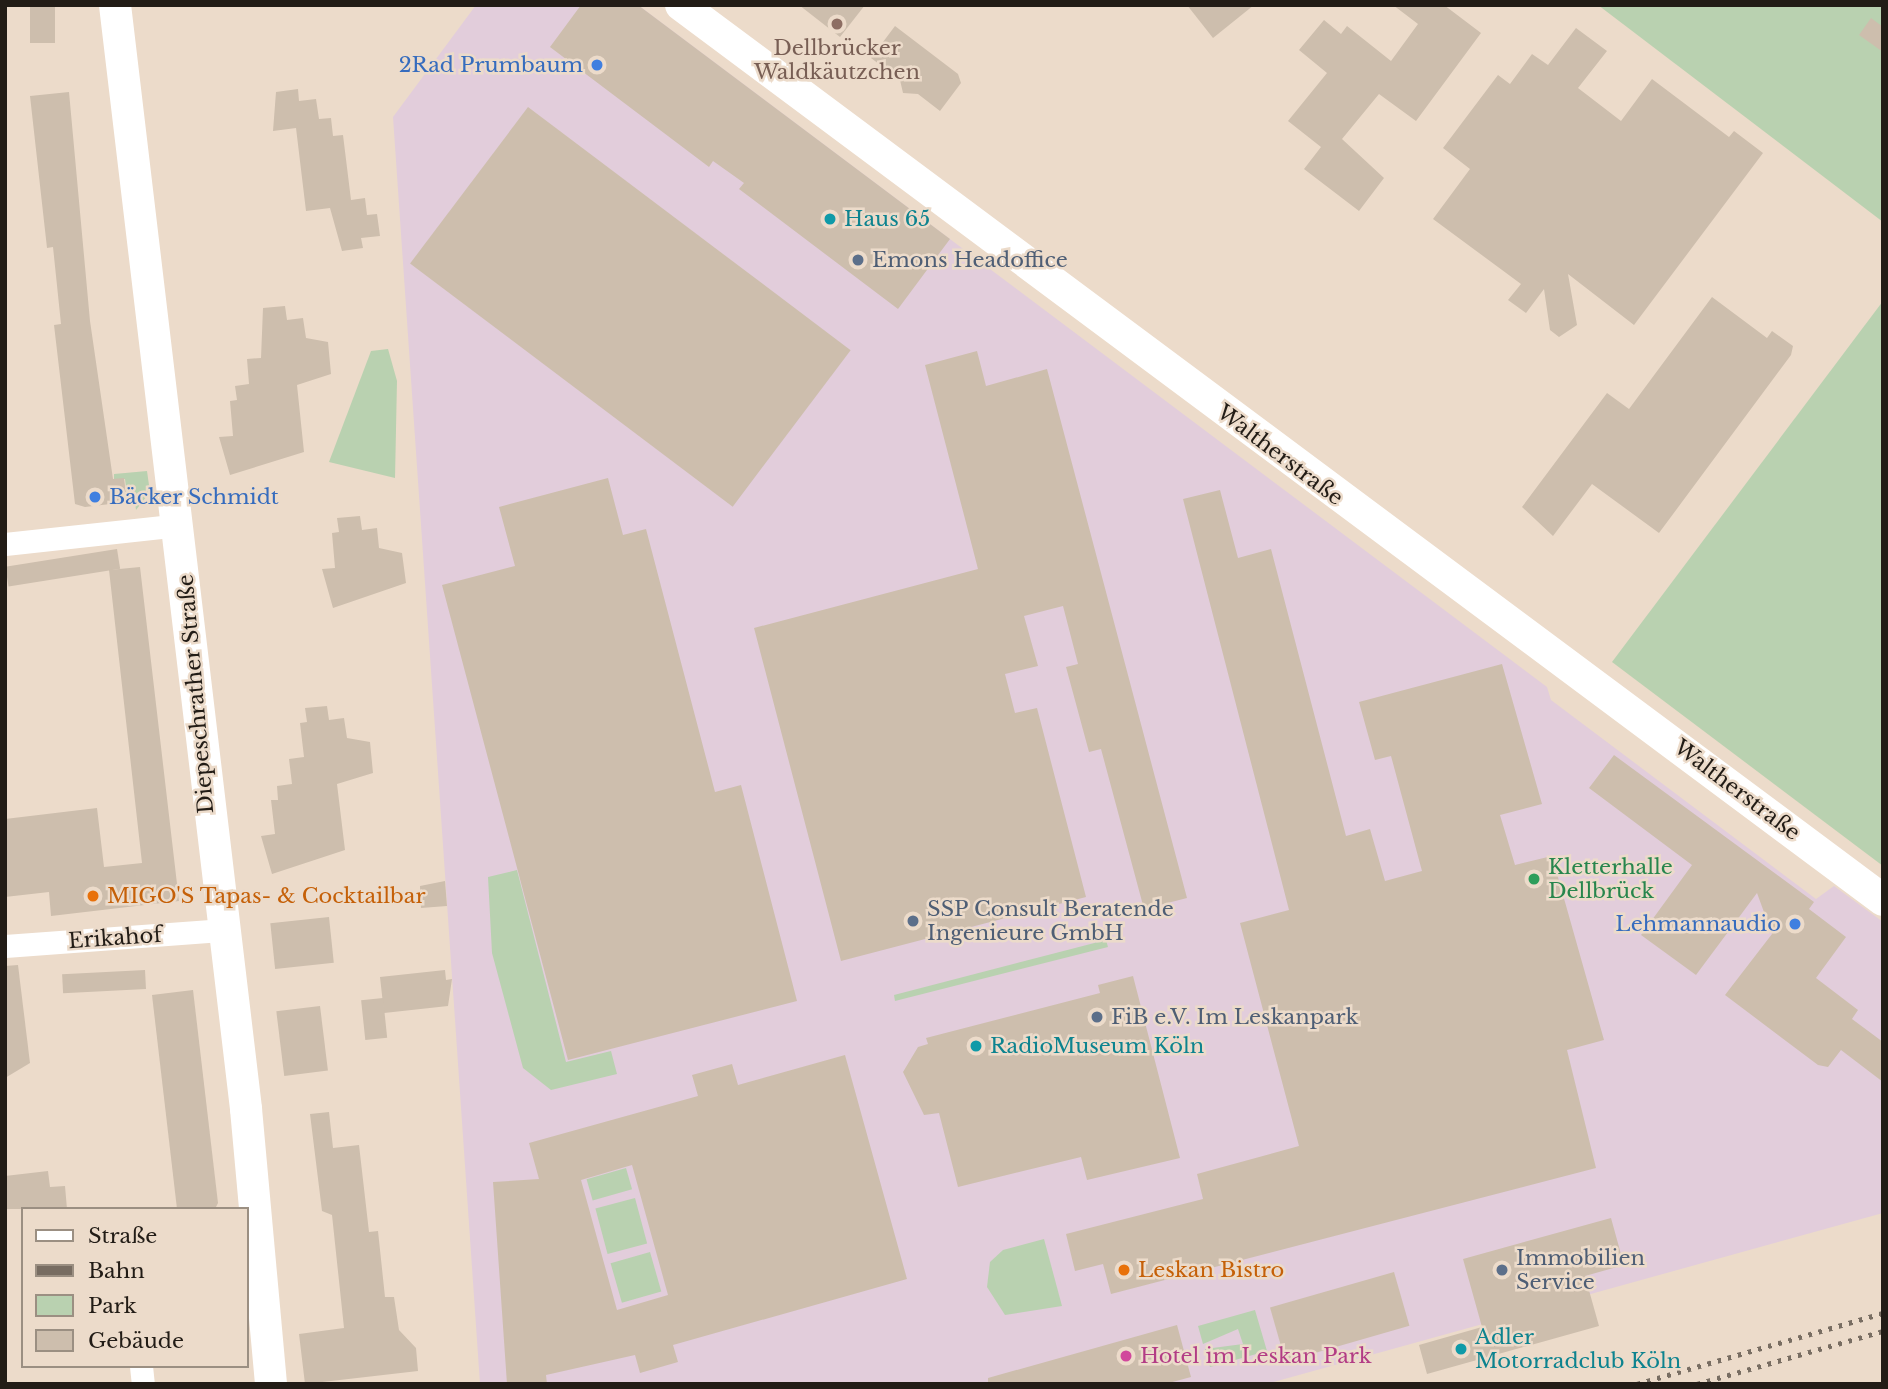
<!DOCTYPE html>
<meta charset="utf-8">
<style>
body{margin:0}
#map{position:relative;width:1888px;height:1389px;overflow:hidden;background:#ecdbca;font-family:"Libre Baskerville",serif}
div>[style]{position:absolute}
.industrial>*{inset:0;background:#e2cddb}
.green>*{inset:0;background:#b9d1b0;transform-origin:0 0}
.building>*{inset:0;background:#cdbead;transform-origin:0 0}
.street>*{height:23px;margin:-11.5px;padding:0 11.5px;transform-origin:11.5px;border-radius:11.5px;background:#fff}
.secondary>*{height:32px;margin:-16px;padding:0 16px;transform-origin:16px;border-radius:16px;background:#fff}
.rail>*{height:5px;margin-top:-2.5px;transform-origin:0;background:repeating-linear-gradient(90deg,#786d62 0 3.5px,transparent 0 10.5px)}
.dots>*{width:19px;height:19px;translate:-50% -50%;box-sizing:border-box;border:4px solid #ecdbca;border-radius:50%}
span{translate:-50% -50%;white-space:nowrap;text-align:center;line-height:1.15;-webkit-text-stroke:5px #ecdbca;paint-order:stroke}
.education-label{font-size:21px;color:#785e54}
.shop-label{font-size:21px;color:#366cbe}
.right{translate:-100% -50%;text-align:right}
.left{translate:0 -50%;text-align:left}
.culture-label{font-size:21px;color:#0d838f}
.service-label{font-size:21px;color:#4e5e75}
.street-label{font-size:21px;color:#221c16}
.leisure-label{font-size:21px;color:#27864d}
.food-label{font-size:21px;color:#c56008}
.hotel-label{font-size:21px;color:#b23c85}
.frame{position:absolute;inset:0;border:7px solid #221c16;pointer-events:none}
.legend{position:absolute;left:21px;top:1207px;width:228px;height:161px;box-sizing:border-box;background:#ecdbca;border:2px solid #9b8f82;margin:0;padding:9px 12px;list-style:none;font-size:21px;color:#221c16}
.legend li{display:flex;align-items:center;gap:14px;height:35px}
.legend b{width:35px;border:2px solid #9b8f82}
</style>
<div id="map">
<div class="industrial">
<div style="clip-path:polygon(476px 5px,638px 5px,1547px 687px,1551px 700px,1816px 899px,1834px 886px,1883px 922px,1883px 1213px,1266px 1384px,480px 1384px,393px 117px)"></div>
</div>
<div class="green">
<div style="clip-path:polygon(1598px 5px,1883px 5px,1883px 222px)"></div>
<div style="clip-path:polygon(1883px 301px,1883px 866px,1612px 662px)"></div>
<div style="clip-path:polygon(388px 349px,397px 381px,395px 478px,329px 462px,371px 351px)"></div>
<div style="clip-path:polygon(147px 471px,150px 492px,136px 510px,135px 503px,128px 503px,125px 479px,114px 480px,114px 474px)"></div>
<div style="clip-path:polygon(517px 870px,566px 1062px,611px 1051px,617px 1074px,551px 1090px,523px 1068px,492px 953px,488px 877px)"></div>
<div style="clip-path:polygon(1106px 940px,1108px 947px,895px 1001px,894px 995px)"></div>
<div style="left:626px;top:1168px;width:22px;height:41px;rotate:74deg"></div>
<div style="left:635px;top:1198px;width:47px;height:41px;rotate:75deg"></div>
<div style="clip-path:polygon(1044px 1239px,1062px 1306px,1005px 1315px,987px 1287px,990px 1262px,1003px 1250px)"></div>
<div style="left:650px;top:1252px;width:41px;height:41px;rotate:74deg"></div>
<div style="clip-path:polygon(1255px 1310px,1267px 1351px,1210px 1367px,1205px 1349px,1243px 1344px,1238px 1329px,1203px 1344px,1198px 1326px)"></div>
</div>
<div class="building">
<div style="left:30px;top:5px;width:25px;height:38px"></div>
<div style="clip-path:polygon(581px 5px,638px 5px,950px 239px,898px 309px,739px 189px,744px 183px,713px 161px,709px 167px,550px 47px)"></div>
<div style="clip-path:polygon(799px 5px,865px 5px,840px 37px)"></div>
<div style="clip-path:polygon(1187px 5px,1254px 5px,1213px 38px)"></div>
<div style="clip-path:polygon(1393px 5px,1444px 5px,1481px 33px,1416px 121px,1379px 94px,1342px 139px,1384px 178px,1359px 211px,1304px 169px,1321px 147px,1288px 121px,1327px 73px,1299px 50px,1324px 20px,1341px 34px,1347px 26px,1391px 61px,1418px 24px)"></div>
<div style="clip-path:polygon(1871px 18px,1883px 27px,1883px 52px,1859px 35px)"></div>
<div style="clip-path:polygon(895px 26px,958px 74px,961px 83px,940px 111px,918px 94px,903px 93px,900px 80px,871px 58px)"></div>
<div style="clip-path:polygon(1576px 28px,1607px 51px,1578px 88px,1621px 121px,1652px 79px,1729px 137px,1734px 131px,1763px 153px,1634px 325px,1568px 274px,1577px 325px,1559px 337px,1550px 330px,1544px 289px,1526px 313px,1508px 300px,1521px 284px,1433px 219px,1470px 169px,1443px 148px,1498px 75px,1510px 84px,1532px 54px,1548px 65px)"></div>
<div style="clip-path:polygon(298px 89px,299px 101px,316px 99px,319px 119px,331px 118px,333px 136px,343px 135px,351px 200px,365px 198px,367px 215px,377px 214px,380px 236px,361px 238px,363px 248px,342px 251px,330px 208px,306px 211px,296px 128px,273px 131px,276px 92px)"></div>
<div style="clip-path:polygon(69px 92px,90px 321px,113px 479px,124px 478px,127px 502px,85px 507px,75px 504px,54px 325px,61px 324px,53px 247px,47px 248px,30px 96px)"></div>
<div style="left:528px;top:107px;width:404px;height:196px;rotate:37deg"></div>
<div style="clip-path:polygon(1712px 297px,1767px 338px,1772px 331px,1793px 346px,1791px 355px,1659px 533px,1592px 484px,1553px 536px,1522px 507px,1607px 393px,1629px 409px)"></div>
<div style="clip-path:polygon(285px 306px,287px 320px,303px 318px,306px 338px,328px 342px,331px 374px,297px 385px,304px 452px,230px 475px,219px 437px,233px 436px,230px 401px,237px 400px,235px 386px,249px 384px,247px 359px,261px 358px,263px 308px)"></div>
<div style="clip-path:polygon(977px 351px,986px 386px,1047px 369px,1187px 898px,1144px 909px,1101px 749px,1089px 752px,1066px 667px,1078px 664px,1063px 606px,1024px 616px,1038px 666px,1005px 674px,1015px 713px,1037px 708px,1086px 897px,841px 961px,754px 628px,978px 569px,925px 365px)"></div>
<div style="clip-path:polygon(608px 478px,623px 535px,646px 529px,715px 792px,741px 785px,797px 1001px,568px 1060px,442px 585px,515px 566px,499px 507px)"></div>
<div style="clip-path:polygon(1220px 490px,1238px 558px,1271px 549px,1346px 836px,1370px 829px,1385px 881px,1422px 871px,1391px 756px,1375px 760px,1359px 702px,1502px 664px,1542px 804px,1500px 815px,1515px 865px,1552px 856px,1604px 1040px,1567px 1050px,1596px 1168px,1111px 1294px,1103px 1264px,1075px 1271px,1066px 1234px,1203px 1199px,1197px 1174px,1299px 1146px,1240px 923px,1289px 910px,1183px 499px)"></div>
<div style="clip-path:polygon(360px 516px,362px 530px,377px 528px,379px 548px,402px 553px,406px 583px,333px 608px,322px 569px,335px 568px,332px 533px,339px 532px,337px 518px)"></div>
<div style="left:117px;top:549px;width:20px;height:113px;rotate:81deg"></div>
<div style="clip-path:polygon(140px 567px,179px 901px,51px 916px,49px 892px,5px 897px,5px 819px,97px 808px,104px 867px,142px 863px,109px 570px)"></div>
<div style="clip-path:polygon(327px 706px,329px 720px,344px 718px,347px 738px,370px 742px,373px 773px,337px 784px,345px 850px,272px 874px,261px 836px,275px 834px,271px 800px,278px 800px,277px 786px,292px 784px,289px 759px,304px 757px,300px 723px,307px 722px,305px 708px)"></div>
<div style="clip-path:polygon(1614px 755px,1814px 902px,1809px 909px,1846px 937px,1816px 978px,1858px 1010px,1852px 1019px,1883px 1042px,1883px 1082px,1841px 1050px,1828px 1067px,1818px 1065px,1725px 995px,1772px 934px,1757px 893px,1696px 975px,1641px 935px,1692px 865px,1589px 788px)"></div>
<div style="clip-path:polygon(445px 881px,447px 906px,421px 908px,420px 886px)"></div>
<div style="left:329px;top:917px;width:46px;height:59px;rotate:84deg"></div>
<div style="clip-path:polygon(18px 965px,30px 1063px,5px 1078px,5px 966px)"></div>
<div style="left:145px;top:970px;width:19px;height:83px;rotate:87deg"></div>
<div style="clip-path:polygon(445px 970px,446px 980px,452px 979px,448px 1006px,384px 1013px,380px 977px)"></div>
<div style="clip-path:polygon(1133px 976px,1180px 1158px,1087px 1180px,1081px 1157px,958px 1187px,939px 1113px,924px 1115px,903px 1072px,918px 1047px,928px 1044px,926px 1038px,1100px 993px,1098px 985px)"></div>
<div style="clip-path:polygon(193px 990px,218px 1203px,215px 1209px,177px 1209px,152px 995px)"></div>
<div style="left:383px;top:998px;width:40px;height:22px;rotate:84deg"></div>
<div style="left:320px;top:1006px;width:65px;height:44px;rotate:83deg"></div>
<div style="clip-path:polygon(evenodd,845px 1055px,907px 1279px,673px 1345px,678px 1362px,640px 1373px,635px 1355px,546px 1375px,547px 1384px,507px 1384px,493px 1182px,539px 1179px,529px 1143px,698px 1096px,692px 1075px,732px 1064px,738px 1085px,845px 1055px,632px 1165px,668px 1295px,617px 1310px,581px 1180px,632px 1165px)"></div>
<div style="clip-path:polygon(329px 1112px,333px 1148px,359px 1145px,369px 1232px,378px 1231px,385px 1297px,394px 1297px,399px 1330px,416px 1348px,418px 1371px,305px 1384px,299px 1334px,344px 1328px,332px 1215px,322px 1211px,310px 1114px)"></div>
<div style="clip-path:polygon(48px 1171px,50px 1187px,65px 1186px,67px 1209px,5px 1209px,5px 1176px)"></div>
<div style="clip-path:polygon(1611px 1218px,1624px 1265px,1585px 1276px,1599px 1326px,1427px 1374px,1419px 1345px,1482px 1327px,1463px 1259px)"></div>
<div style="left:1394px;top:1272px;width:56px;height:129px;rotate:74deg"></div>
<div style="clip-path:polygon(1177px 1325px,1191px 1377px,1165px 1384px,988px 1384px,988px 1378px)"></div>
</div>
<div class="street">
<div style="left:5px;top:544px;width:175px;rotate:-6.2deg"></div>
<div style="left:5px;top:946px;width:220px;rotate:-4.2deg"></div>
<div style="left:141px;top:1366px;width:18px;rotate:84deg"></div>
</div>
<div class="secondary">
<div style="left:115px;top:5px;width:1112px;rotate:83.23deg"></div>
<div style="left:246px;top:1109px;width:276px;rotate:84.8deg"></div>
<div style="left:681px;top:5px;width:1499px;rotate:36.67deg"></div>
</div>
<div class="rail">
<div style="left:1637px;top:1384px;width:256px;rotate:-16.1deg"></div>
<div style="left:1697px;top:1384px;width:193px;rotate:-15.9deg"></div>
</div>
<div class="dots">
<div style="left:837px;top:24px;background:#8d6e63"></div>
<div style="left:597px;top:65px;background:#3f7fe0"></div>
<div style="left:830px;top:219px;background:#0f9aa8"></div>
<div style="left:858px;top:260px;background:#5c6f8a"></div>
<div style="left:95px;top:497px;background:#3f7fe0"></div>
<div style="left:1534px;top:879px;background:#2e9e5b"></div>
<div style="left:93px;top:896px;background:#e8710a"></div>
<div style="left:913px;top:921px;background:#5c6f8a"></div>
<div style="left:1795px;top:924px;background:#3f7fe0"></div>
<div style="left:1097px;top:1017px;background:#5c6f8a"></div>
<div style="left:976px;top:1046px;background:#0f9aa8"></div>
<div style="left:1124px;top:1270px;background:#e8710a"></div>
<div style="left:1502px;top:1270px;background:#5c6f8a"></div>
<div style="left:1461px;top:1349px;background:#0f9aa8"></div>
<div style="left:1126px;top:1356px;background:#d1479c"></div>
</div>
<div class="education-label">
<span style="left:837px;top:60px">Dellbrücker<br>Waldkäutzchen</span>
</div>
<div class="shop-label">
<span class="right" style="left:583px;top:65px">2Rad Prumbaum</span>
<span class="left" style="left:109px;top:497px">Bäcker Schmidt</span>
<span class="right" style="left:1781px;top:924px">Lehmannaudio</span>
</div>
<div class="culture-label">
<span class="left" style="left:844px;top:219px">Haus 65</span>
<span class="left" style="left:990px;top:1046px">RadioMuseum Köln</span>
<span class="left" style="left:1475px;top:1349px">Adler<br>Motorradclub Köln</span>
</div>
<div class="service-label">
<span class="left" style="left:872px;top:260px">Emons Headoffice</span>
<span class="left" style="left:927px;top:921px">SSP Consult Beratende<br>Ingenieure GmbH</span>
<span class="left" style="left:1111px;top:1017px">FiB e.V. Im Leskanpark</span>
<span class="left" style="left:1516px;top:1270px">Immobilien<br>Service</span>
</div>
<div class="street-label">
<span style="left:1280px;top:455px;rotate:37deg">Waltherstraße</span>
<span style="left:196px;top:694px;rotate:-95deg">Diepeschrather Straße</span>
<span style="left:1737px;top:790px;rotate:37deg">Waltherstraße</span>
<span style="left:115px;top:938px;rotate:-4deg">Erikahof</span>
</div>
<div class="leisure-label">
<span class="left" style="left:1548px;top:879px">Kletterhalle<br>Dellbrück</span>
</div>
<div class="food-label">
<span class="left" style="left:107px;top:896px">MIGO'S Tapas- &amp; Cocktailbar</span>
<span class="left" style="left:1138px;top:1270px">Leskan Bistro</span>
</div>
<div class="hotel-label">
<span class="left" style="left:1140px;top:1356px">Hotel im Leskan Park</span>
</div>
<div class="frame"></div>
<ul class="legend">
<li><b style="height:9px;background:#fff"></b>Straße</li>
<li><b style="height:9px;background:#786d62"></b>Bahn</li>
<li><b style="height:19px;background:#b9d1b0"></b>Park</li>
<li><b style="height:19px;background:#cdbead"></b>Gebäude</li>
</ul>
</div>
